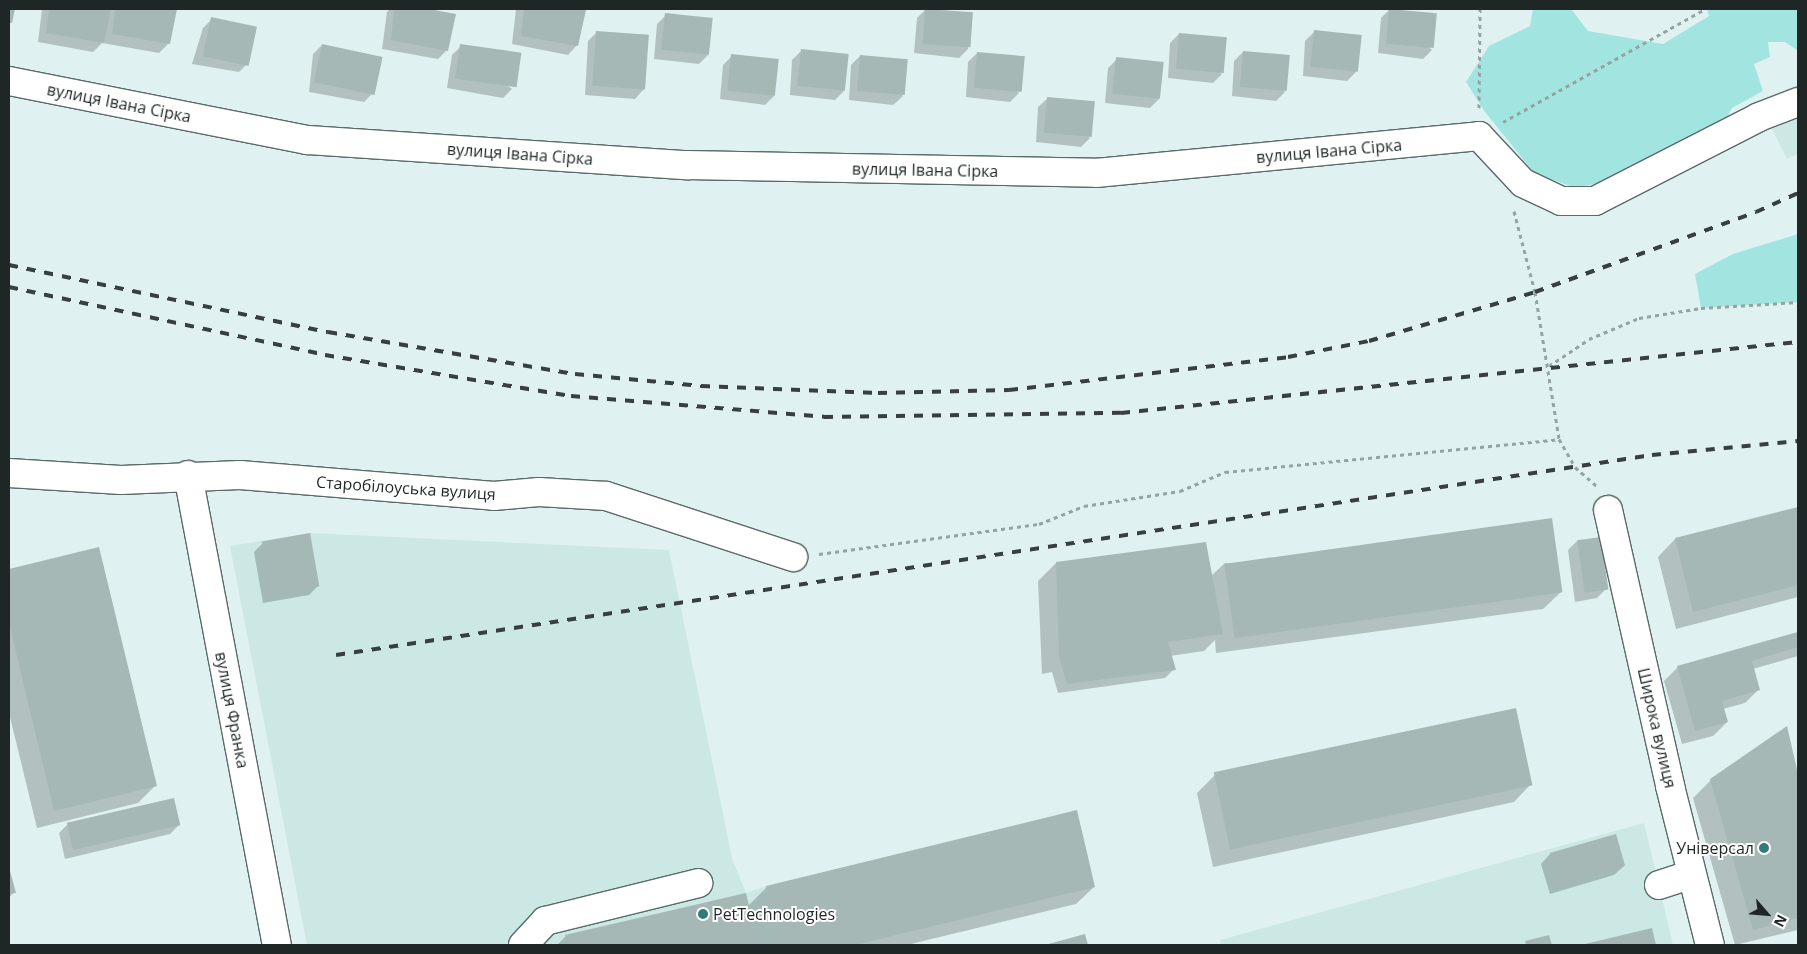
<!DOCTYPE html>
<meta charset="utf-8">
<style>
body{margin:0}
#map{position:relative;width:1807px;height:954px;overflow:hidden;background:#dff2f1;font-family:"Open Sans",sans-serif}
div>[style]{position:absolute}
.built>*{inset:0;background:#cbe8e5}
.green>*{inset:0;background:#a2e5e0}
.shadow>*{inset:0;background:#0003}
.building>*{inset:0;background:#a5b8b6;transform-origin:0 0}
.path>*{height:3px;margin-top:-1.5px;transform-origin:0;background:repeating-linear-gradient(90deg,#95a4a3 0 4px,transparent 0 8px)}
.roads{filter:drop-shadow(1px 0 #596a69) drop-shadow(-1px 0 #596a69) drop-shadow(0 1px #596a69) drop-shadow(0 -1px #596a69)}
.minor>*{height:28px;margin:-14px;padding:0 14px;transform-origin:14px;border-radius:14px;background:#fff}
.rail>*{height:4px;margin-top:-2px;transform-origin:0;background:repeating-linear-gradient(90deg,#373f3f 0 9px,transparent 0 18px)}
.dots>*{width:14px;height:14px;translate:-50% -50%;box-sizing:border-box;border:2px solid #fff;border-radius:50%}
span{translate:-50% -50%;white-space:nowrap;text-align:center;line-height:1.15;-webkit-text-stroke:4px #fff;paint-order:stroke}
.street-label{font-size:16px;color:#1f2626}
.poi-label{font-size:16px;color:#1f2626}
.right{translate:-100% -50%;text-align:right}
.left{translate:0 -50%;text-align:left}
.frame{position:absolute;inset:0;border:10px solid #1f2626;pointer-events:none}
.north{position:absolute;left:1742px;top:889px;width:50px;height:50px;-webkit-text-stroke:4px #fff;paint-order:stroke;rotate:117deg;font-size:14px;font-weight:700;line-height:20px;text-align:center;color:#1f2626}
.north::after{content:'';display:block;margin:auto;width:18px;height:22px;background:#1f2626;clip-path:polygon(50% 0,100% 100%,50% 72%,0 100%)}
</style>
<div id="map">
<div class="built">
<div style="clip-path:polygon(1798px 118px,1798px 154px,1787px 159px,1772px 129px)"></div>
<div style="clip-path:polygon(310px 533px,669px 550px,732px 858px,746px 893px,766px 886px,779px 945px,307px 945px,230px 546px)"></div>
<div style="clip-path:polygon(1644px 823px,1673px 945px,1221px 945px,1220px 940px)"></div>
</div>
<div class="green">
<div style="clip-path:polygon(1533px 9px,1571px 9px,1588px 31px,1663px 44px,1709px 16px,1707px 9px,1798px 9px,1798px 51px,1785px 42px,1768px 42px,1770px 57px,1754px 64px,1763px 91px,1732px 108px,1721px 129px,1615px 179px,1576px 188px,1535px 174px,1485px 112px,1466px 82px,1489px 46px,1530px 26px)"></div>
<div style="clip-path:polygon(1798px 234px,1798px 302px,1701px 308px,1695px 274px,1733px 254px)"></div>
</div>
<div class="shadow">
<div style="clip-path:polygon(42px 9px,176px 9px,168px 44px,159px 53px,102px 43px,93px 52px,38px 42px)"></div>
<div style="clip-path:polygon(390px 9px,423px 9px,455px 15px,447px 50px,438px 59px,382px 49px,387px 12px)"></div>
<div style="clip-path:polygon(516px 9px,584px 10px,577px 45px,568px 55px,512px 44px)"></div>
<div style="clip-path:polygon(926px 9px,971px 13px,968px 49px,959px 58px,914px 53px,917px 18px)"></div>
<div style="clip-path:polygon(1390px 9px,1432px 50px,1423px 59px,1378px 53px,1381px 18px)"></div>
<div style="clip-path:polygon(666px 15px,708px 55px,699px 64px,654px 59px,657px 24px)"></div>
<div style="clip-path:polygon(212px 19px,248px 63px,239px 72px,192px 64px,203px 28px)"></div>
<div style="clip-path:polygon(597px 32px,644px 89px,635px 99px,585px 95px,588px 41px)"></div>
<div style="clip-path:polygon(1314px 32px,1360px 36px,1356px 72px,1347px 81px,1303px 76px,1305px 41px)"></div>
<div style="clip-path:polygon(1179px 34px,1222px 74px,1213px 83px,1168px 78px,1170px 43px)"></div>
<div style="clip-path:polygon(322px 45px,374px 92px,364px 102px,309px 92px,313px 54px)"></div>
<div style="clip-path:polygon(461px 46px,512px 89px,503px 98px,447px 88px,452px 55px)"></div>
<div style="clip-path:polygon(801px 51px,844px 91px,835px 100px,790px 95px,792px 60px)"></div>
<div style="clip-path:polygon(1243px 52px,1285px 92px,1276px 101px,1232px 96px,1234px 61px)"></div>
<div style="clip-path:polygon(977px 53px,1019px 93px,1010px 102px,966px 97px,968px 62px)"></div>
<div style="clip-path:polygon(732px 56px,774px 96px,765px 105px,720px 99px,723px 65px)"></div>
<div style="clip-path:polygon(860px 56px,903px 96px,893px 105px,849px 100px,851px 65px)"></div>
<div style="clip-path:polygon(1117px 59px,1159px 99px,1150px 108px,1105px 103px,1108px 68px)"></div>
<div style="clip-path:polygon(1048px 98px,1090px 138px,1081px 147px,1036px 142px,1038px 107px)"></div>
<div style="clip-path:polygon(1798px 508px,1798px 597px,1676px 629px,1658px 557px,1675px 539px)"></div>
<div style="clip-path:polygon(1577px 541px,1606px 589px,1597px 598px,1575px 602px,1568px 550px)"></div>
<div style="clip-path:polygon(263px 543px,318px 586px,309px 595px,263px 603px,254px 552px)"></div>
<div style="clip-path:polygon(98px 549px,155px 786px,138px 803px,37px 828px,9px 713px,9px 571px)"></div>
<div style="clip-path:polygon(1056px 563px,1211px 576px,1225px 563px,1561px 592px,1543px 609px,1216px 653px,1215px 640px,1204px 651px,1170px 656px,1174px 669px,1165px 678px,1058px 693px,1052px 672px,1042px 674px,1038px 581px)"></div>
<div style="clip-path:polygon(1798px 634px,1798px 656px,1753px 669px,1759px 689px,1745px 703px,1723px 709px,1727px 722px,1713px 736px,1682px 744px,1664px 681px,1678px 667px)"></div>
<div style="clip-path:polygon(1786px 728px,1798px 779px,1798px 930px,1735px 945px,1693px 798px,1711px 780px)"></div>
<div style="clip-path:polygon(1215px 775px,1531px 784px,1514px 802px,1213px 867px,1197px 793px)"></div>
<div style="clip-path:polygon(68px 824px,179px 825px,170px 834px,65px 859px,59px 833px)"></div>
<div style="clip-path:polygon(1615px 835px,1624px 866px,1614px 875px,1550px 894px,1541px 864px,1550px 854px)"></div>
<div style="clip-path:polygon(9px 869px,14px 892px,9px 898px)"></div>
<div style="clip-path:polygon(767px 887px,1094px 887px,1076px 904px,907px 945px,557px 945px,566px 936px,748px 906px)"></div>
<div style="clip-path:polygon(1651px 929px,1654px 945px,1583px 945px)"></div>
</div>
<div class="building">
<div style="clip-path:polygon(9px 9px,15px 9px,12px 23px,9px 23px)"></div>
<div style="clip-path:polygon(49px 9px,111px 9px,104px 43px,46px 33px)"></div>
<div style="clip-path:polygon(115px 9px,177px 9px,170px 44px,112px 34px)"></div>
<div style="clip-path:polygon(394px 9px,429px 9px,456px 14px,448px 51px,391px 40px)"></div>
<div style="clip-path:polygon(524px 9px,586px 10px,578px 46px,521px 36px)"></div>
<div style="left:925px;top:9px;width:48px;height:35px;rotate:4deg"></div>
<div style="left:1389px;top:9px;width:48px;height:35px;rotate:5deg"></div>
<div style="left:665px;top:13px;width:48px;height:37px;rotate:6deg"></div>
<div style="left:211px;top:17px;width:47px;height:40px;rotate:12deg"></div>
<div style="left:1314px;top:30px;width:48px;height:37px;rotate:6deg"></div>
<div style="left:596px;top:31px;width:53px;height:55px;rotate:4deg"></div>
<div style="left:1179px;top:33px;width:48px;height:36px;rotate:5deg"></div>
<div style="left:322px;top:44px;width:62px;height:39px;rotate:12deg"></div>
<div style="left:460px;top:44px;width:62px;height:35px;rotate:8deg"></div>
<div style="left:801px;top:49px;width:48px;height:37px;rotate:6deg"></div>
<div style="left:1243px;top:51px;width:47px;height:36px;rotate:5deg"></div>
<div style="left:977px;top:52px;width:48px;height:36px;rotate:5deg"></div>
<div style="left:731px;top:54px;width:48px;height:37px;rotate:6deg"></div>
<div style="left:860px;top:55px;width:48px;height:36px;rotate:5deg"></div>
<div style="left:1116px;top:57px;width:48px;height:37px;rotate:6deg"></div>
<div style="left:1047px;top:97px;width:48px;height:36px;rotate:5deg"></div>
<div style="clip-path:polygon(1798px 507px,1798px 585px,1693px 612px,1675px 538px)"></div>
<div style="left:1552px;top:518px;width:75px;height:331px;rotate:82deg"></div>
<div style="left:310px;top:533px;width:54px;height:49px;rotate:80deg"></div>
<div style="left:1601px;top:537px;width:53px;height:24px;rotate:82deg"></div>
<div style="clip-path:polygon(1206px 542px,1223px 634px,1168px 642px,1176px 670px,1067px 684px,1059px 657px,1056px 562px)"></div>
<div style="clip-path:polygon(99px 547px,157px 786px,54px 811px,9px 623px,9px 569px)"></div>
<div style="clip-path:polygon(1798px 632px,1798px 647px,1752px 661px,1760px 690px,1722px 701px,1728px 722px,1695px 731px,1677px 666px)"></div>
<div style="left:1516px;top:708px;width:79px;height:309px;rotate:78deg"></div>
<div style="clip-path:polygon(1787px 726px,1798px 774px,1798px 918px,1753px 930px,1710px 779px)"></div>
<div style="left:174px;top:798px;width:28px;height:110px;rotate:77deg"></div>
<div style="clip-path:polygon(1077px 810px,1095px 887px,855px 945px,779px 945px,766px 886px)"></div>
<div style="left:1616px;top:834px;width:33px;height:69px;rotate:74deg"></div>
<div style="clip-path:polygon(9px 867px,16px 893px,9px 894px)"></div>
<div style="clip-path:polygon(746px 893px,758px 945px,568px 945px,565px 935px)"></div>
<div style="clip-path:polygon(1652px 928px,1656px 945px,1581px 945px)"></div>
<div style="clip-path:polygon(1085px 934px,1088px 945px,1045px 945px)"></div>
<div style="clip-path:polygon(1549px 935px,1552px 945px,1526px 945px,1525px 941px)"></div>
</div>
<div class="path">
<div style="left:1479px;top:108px;width:99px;rotate:-89.4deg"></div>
<div style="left:1503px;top:122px;width:231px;rotate:-29.2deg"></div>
<div style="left:1514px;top:211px;width:84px;rotate:75.5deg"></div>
<div style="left:1535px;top:292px;width:149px;rotate:80.7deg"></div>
<div style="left:1559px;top:439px;width:32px;rotate:60deg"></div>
<div style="left:1575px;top:467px;width:29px;rotate:41deg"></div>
<div style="left:1549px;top:366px;width:48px;rotate:-34deg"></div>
<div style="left:1589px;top:339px;width:54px;rotate:-22.8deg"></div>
<div style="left:1639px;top:318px;width:63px;rotate:-9.2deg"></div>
<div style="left:1701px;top:308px;width:97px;rotate:-3.5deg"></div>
<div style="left:819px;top:554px;width:222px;rotate:-7.8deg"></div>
<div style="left:1039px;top:524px;width:48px;rotate:-21.8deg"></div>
<div style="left:1084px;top:506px;width:97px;rotate:-8.9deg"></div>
<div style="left:1180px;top:491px;width:49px;rotate:-22.9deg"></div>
<div style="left:1225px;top:472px;width:336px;rotate:-5.6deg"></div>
</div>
<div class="roads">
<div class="minor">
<div style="left:9px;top:81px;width:304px;rotate:11.2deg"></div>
<div style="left:307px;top:140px;width:381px;rotate:3.8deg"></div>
<div style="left:687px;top:165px;width:409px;rotate:1.1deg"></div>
<div style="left:1096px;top:173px;width:385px;rotate:-5.5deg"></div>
<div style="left:1479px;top:136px;width:64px;rotate:46.9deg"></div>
<div style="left:1523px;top:183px;width:42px;rotate:25.3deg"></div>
<div style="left:1561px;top:201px;width:34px"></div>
<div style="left:1595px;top:201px;width:184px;rotate:-27.1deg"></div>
<div style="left:1759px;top:117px;width:42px;rotate:-21deg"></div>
<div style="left:9px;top:473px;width:112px;rotate:3.6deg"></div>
<div style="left:121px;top:480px;width:119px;rotate:-2.4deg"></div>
<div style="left:240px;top:475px;width:255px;rotate:4.7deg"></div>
<div style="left:494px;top:496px;width:45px;rotate:-5.1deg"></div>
<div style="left:539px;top:492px;width:67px;rotate:3.4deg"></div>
<div style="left:606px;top:496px;width:197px;rotate:18.1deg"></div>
<div style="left:188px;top:475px;width:478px;rotate:79.3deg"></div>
<div style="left:1608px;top:510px;width:283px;rotate:77.3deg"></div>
<div style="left:1670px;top:786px;width:164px;rotate:75.9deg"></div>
<div style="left:1659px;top:885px;width:33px;rotate:-18deg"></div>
<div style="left:523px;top:945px;width:33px;rotate:-47deg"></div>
<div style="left:545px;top:921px;width:158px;rotate:-13.9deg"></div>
</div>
</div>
<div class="rail">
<div style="left:9px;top:265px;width:326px;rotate:11.9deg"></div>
<div style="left:328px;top:332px;width:251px;rotate:9.7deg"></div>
<div style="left:575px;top:374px;width:127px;rotate:5.4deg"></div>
<div style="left:701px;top:386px;width:177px;rotate:2.3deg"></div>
<div style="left:878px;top:393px;width:131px;rotate:-1.3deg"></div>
<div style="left:1009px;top:390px;width:281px;rotate:-6.7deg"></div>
<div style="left:1288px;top:357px;width:83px;rotate:-11.2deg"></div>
<div style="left:1369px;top:341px;width:173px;rotate:-16.4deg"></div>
<div style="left:1535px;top:292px;width:235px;rotate:-19.9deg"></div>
<div style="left:1756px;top:212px;width:46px;rotate:-24.3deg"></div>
<div style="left:9px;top:287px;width:323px;rotate:12.1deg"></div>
<div style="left:325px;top:355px;width:249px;rotate:9.5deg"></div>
<div style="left:571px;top:396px;width:254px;rotate:4.7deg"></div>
<div style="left:824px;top:417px;width:297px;rotate:-0.8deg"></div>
<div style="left:1121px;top:413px;width:681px;rotate:-5.99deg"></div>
<div style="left:336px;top:655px;width:1331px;rotate:-8.64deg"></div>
<div style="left:1652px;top:455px;width:147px;rotate:-5.5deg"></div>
</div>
<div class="dots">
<div style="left:1764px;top:848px;background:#337b77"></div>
<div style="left:703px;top:914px;background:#337b77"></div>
</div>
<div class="street-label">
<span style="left:119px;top:103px;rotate:11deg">вулиця Івана Сірка</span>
<span style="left:1329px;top:151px;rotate:-5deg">вулиця Івана Сірка</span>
<span style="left:520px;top:154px;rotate:4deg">вулиця Івана Сірка</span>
<span style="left:925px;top:170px;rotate:1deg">вулиця Івана Сірка</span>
<span style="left:406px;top:488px;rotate:4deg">Старобілоуська вулиця</span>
<span style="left:232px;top:710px;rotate:79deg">вулиця Франка</span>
<span style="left:1657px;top:728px;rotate:77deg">Широка вулиця</span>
</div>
<div class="poi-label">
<span class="right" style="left:1754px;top:848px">Універсал</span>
<span class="left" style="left:713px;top:914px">PetTechnologies</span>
</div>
<div class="frame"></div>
<div class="north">N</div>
</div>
